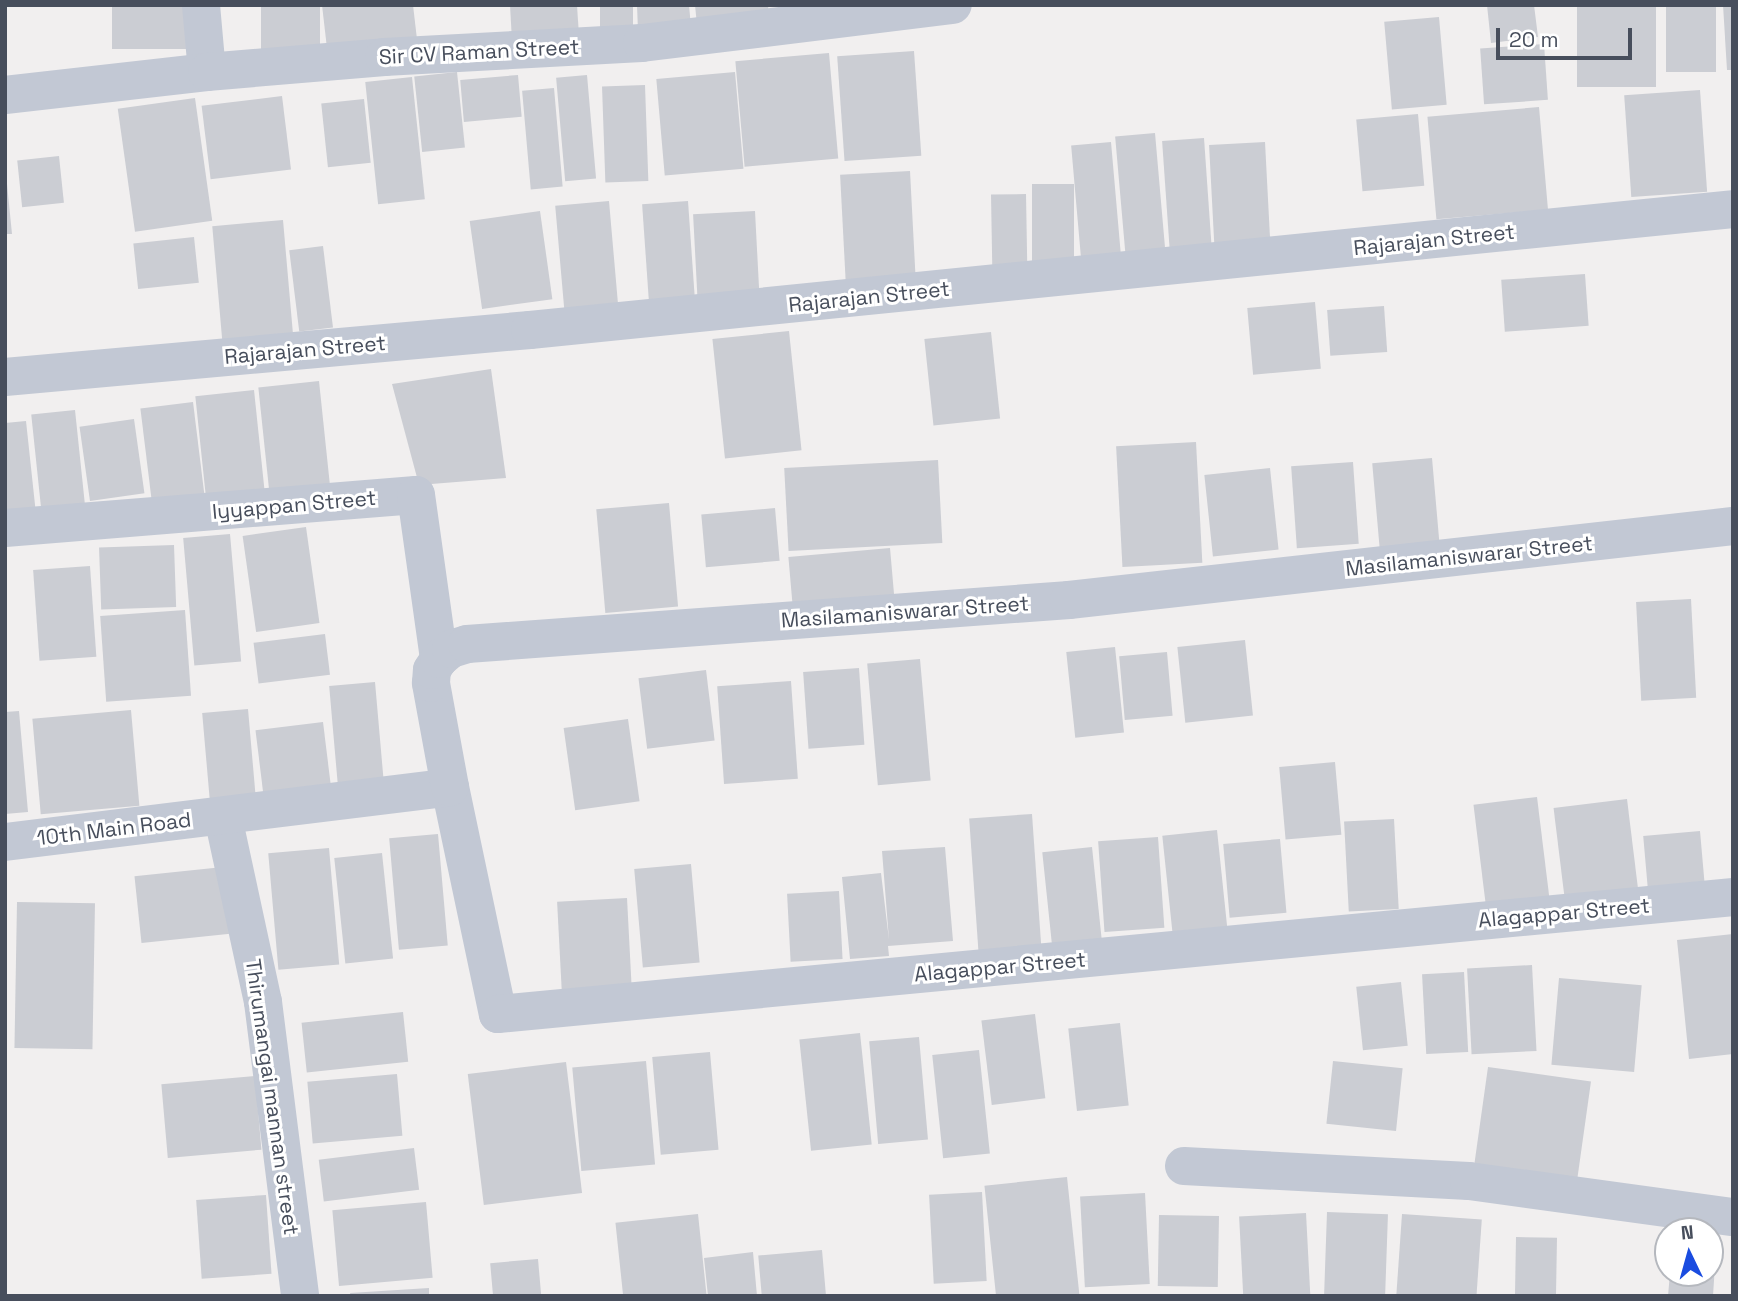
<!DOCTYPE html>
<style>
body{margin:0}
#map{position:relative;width:1738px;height:1301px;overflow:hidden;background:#f1efef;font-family:"Space Grotesk",sans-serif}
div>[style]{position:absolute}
.building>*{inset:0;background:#cbcdd3;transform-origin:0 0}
.minor>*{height:38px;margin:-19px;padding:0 19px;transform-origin:19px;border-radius:19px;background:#c2c8d4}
span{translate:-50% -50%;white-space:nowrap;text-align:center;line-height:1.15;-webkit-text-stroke:6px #fff;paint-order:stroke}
.street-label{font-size:21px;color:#474e5c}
.frame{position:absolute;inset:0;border:7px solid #474e5c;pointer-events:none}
.north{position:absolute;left:1654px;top:1217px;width:70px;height:70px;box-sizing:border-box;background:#fff;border:2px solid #b5b8be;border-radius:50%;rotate:355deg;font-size:19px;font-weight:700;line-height:28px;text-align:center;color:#474e5c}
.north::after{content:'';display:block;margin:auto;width:24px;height:32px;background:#1a4ce0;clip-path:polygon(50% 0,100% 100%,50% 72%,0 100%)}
.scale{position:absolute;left:1496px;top:28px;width:136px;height:32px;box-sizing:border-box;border:4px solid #474e5c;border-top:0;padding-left:9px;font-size:21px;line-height:24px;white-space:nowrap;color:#474e5c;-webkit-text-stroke:5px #fff;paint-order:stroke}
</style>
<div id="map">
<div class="building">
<div style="left:112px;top:5px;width:75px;height:44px"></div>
<div style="left:261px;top:5px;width:59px;height:51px"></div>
<div style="clip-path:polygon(322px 5px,413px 5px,418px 48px,328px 57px)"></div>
<div style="clip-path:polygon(510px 5px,577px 5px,579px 36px,512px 41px)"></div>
<div style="left:600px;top:5px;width:33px;height:28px"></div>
<div style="clip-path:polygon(637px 5px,689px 5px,691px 27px,638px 31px)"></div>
<div style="clip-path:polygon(695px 5px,768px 5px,769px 18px,697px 25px)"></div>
<div style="clip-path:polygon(1487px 5px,1534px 5px,1538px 37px,1491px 43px)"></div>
<div style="left:1577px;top:5px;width:79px;height:82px"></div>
<div style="left:1666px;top:5px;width:50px;height:67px"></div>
<div style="clip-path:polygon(1723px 5px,1733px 5px,1733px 70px,1727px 70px)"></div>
<div style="left:1439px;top:17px;width:88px;height:55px;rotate:85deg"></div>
<div style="left:1544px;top:44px;width:56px;height:64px;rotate:86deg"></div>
<div style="left:914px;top:51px;width:105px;height:77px;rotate:86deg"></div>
<div style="left:829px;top:53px;width:106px;height:94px;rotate:85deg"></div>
<div style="left:457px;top:72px;width:76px;height:43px;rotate:84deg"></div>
<div style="left:735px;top:72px;width:97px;height:79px;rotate:85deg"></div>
<div style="left:518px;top:75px;width:42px;height:58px;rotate:85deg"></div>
<div style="left:587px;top:75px;width:104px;height:31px;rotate:85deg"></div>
<div style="left:412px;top:77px;width:123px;height:47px;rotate:84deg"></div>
<div style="left:645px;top:85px;width:96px;height:43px;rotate:88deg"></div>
<div style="left:554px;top:88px;width:99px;height:32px;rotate:85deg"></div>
<div style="left:1700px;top:90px;width:102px;height:76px;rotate:86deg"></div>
<div style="left:282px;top:96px;width:74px;height:81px;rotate:83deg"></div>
<div style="left:195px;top:98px;width:124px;height:78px;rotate:82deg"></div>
<div style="left:364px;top:99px;width:64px;height:43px;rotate:84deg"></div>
<div style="left:1539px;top:107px;width:103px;height:112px;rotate:85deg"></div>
<div style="left:1418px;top:114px;width:72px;height:62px;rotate:85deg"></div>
<div style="left:1155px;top:133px;width:124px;height:40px;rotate:85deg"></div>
<div style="left:1204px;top:138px;width:113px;height:42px;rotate:86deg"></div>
<div style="left:1111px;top:142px;width:117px;height:40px;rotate:85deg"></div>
<div style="left:1265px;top:142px;width:103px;height:56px;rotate:87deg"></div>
<div style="left:59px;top:156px;width:47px;height:42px;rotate:84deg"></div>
<div style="clip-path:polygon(5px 164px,12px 234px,5px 234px)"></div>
<div style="left:910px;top:171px;width:106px;height:70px;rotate:87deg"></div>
<div style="left:1032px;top:184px;width:42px;height:89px"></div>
<div style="left:1026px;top:194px;width:73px;height:35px;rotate:89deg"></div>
<div style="left:609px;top:201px;width:112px;height:54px;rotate:85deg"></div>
<div style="left:688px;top:201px;width:97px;height:46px;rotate:86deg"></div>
<div style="left:540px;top:211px;width:89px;height:71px;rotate:82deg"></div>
<div style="left:755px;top:211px;width:89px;height:62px;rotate:87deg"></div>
<div style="left:283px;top:220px;width:120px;height:71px;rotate:85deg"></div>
<div style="left:194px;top:237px;width:46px;height:61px;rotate:84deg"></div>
<div style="left:323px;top:246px;width:82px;height:34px;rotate:83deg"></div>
<div style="left:1585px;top:274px;width:52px;height:84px;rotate:86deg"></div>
<div style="left:1315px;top:302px;width:67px;height:68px;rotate:85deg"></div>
<div style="left:1384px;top:306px;width:46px;height:57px;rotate:86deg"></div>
<div style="left:789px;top:331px;width:120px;height:77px;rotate:84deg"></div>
<div style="left:991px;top:332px;width:87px;height:67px;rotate:84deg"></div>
<div style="clip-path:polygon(491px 369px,506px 478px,419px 485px,392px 384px)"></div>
<div style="left:319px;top:381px;width:108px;height:61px;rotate:84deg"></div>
<div style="left:254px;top:390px;width:107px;height:59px;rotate:84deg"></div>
<div style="left:193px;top:402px;width:96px;height:53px;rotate:83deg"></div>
<div style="left:75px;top:410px;width:94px;height:44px;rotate:84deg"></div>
<div style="left:134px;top:419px;width:75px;height:55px;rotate:82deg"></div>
<div style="clip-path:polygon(26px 421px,36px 514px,5px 517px,5px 423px)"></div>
<div style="left:1196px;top:442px;width:121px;height:80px;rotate:87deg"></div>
<div style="left:1432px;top:458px;width:88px;height:60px;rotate:85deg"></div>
<div style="left:938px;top:460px;width:83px;height:154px;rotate:87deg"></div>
<div style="left:1353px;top:462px;width:82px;height:62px;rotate:86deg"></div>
<div style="left:1270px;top:468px;width:82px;height:66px;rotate:84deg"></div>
<div style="left:669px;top:503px;width:104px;height:73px;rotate:85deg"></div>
<div style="left:775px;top:508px;width:53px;height:74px;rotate:85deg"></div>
<div style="left:306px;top:527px;width:97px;height:64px;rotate:82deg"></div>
<div style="left:230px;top:534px;width:128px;height:47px;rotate:85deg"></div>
<div style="left:174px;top:545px;width:62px;height:75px;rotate:88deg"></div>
<div style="left:890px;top:548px;width:50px;height:102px;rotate:85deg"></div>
<div style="left:90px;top:566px;width:91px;height:57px;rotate:86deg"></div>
<div style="left:1691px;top:599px;width:99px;height:55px;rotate:87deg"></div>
<div style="left:185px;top:610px;width:86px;height:85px;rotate:86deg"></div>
<div style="left:325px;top:634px;width:41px;height:72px;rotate:83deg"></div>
<div style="left:1245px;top:640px;width:76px;height:68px;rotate:84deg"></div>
<div style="left:1115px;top:647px;width:86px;height:49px;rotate:84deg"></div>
<div style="left:1167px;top:652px;width:64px;height:48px;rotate:85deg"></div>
<div style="left:920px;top:659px;width:122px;height:53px;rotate:85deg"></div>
<div style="left:859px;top:668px;width:77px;height:56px;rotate:86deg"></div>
<div style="left:706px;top:670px;width:71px;height:68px;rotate:83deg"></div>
<div style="left:791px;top:681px;width:98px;height:74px;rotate:86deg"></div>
<div style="left:375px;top:682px;width:103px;height:46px;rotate:85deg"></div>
<div style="left:248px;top:709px;width:100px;height:46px;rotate:85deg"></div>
<div style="left:131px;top:710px;width:96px;height:99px;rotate:85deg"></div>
<div style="clip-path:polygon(19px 711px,28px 812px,5px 814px,5px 712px)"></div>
<div style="left:628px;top:719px;width:83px;height:65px;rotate:82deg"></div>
<div style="left:323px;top:722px;width:70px;height:68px;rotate:83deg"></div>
<div style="left:1335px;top:762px;width:73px;height:56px;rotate:85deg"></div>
<div style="left:1537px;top:797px;width:102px;height:64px;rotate:83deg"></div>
<div style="left:1627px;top:799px;width:96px;height:74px;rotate:83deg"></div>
<div style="left:1032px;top:814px;width:136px;height:63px;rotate:86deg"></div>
<div style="left:1394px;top:819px;width:90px;height:50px;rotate:87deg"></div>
<div style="left:1217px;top:830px;width:100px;height:55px;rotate:84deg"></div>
<div style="left:1700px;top:831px;width:56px;height:57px;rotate:85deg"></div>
<div style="left:438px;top:834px;width:112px;height:49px;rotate:85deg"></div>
<div style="left:1158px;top:837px;width:91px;height:60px;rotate:86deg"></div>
<div style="left:1280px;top:839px;width:74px;height:57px;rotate:85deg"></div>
<div style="clip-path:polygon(945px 847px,953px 941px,888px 946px,889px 956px,850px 959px,842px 877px,881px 873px,889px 940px,882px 851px)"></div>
<div style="left:1092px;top:847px;width:95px;height:50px;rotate:84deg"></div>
<div style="left:329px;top:848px;width:117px;height:61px;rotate:85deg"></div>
<div style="left:382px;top:853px;width:106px;height:48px;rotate:84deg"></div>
<div style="left:691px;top:864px;width:99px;height:57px;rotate:85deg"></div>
<div style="left:223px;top:867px;width:67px;height:89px;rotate:84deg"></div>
<div style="left:839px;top:891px;width:68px;height:52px;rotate:87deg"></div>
<div style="left:627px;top:898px;width:88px;height:70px;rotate:87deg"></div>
<div style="left:17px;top:902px;width:78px;height:146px;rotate:1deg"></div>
<div style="clip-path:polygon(1733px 934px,1733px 1054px,1689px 1059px,1677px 940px)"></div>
<div style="left:1532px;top:965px;width:86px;height:65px;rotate:87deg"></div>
<div style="left:1464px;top:972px;width:80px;height:42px;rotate:87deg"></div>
<div style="left:1559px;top:978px;width:83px;height:87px;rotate:5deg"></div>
<div style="left:1401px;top:982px;width:64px;height:45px;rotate:84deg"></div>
<div style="left:403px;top:1012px;width:50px;height:102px;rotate:84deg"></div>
<div style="left:1035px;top:1014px;width:85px;height:54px;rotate:83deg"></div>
<div style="left:1120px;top:1023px;width:83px;height:52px;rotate:84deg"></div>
<div style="left:860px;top:1033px;width:112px;height:61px;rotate:84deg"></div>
<div style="left:919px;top:1037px;width:103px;height:50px;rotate:85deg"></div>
<div style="left:979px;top:1050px;width:104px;height:47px;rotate:84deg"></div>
<div style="left:710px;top:1052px;width:98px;height:58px;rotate:85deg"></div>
<div style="left:646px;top:1061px;width:104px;height:74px;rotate:85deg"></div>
<div style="left:1333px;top:1061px;width:70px;height:63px;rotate:6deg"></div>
<div style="left:566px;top:1062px;width:132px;height:99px;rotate:83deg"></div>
<div style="left:1488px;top:1067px;width:104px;height:102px;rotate:8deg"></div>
<div style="left:397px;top:1074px;width:62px;height:90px;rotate:85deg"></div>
<div style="left:255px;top:1076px;width:74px;height:94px;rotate:85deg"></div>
<div style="left:414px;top:1148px;width:42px;height:96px;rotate:83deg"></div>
<div style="left:1067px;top:1177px;width:120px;height:83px;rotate:84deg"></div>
<div style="left:982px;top:1192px;width:89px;height:53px;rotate:87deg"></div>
<div style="left:1145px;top:1193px;width:91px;height:65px;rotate:87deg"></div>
<div style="left:266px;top:1195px;width:79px;height:70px;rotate:86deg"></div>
<div style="left:426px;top:1202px;width:76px;height:94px;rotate:85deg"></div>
<div style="left:1327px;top:1212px;width:61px;height:84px;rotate:2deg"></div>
<div style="left:1306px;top:1213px;width:83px;height:67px;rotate:87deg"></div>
<div style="left:698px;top:1214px;width:82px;height:83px;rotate:84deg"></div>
<div style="left:1402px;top:1214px;width:80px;height:82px;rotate:4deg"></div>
<div style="left:1159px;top:1215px;width:60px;height:71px;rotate:1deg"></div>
<div style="left:1516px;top:1237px;width:41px;height:59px;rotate:1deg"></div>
<div style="clip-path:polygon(1710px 1249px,1716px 1249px,1713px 1296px,1668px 1296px,1670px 1273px,1710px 1273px)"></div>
<div style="left:822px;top:1250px;width:46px;height:64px;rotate:85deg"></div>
<div style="clip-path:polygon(753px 1252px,757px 1296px,708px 1296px,704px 1258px)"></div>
<div style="left:538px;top:1259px;width:37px;height:48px;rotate:85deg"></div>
<div style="clip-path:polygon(429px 1288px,429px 1296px,351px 1296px,350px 1293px)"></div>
</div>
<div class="minor">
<div style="left:201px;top:5px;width:67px;rotate:84.9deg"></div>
<div style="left:5px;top:95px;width:203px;rotate:-6.5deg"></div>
<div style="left:207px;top:72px;width:178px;rotate:-4.8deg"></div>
<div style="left:384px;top:57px;width:258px;rotate:-3.1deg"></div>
<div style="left:642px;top:43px;width:313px;rotate:-7deg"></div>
<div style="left:5px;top:377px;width:527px;rotate:-5.12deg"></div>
<div style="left:530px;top:330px;width:1209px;rotate:-5.74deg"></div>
<div style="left:5px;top:528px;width:412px;rotate:-4.6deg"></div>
<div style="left:416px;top:495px;width:166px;rotate:82deg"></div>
<div style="left:450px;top:787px;width:232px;rotate:78.1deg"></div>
<div style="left:498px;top:1014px;width:1241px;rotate:-5.41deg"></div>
<div style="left:223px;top:817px;width:189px;rotate:77.8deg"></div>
<div style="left:263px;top:1002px;width:296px;rotate:82.8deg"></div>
<div style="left:5px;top:842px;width:448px;rotate:-7deg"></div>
<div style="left:450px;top:787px;width:106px;rotate:-100.4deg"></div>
<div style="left:431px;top:683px;width:13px;rotate:-86deg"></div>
<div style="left:432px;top:670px;width:13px;rotate:-58deg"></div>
<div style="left:439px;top:659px;width:16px;rotate:-40deg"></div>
<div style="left:451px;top:649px;width:17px;rotate:-17deg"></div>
<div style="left:467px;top:644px;width:604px;rotate:-4.18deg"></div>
<div style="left:1069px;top:600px;width:668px;rotate:-6.36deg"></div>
<div style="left:1184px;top:1166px;width:285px;rotate:3deg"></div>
<div style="left:1469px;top:1181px;width:266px;rotate:7.8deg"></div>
</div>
<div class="street-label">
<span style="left:479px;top:52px;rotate:-3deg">Sir CV Raman Street</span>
<span style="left:1434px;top:240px;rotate:-6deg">Rajarajan Street</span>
<span style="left:869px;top:297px;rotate:-6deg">Rajarajan Street</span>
<span style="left:305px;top:350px;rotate:-5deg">Rajarajan Street</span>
<span style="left:294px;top:505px;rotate:-5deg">Iyyappan Street</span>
<span style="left:1469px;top:556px;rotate:-6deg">Masilamaniswarar Street</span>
<span style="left:905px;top:612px;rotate:-4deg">Masilamaniswarar Street</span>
<span style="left:114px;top:829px;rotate:-7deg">10th Main Road</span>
<span style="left:1564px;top:913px;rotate:-5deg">Alagappar Street</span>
<span style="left:1000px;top:967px;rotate:-5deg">Alagappar Street</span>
<span style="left:272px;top:1097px;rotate:82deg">Thirumangai mannan street</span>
</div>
<div class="frame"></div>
<div class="north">N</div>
<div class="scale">20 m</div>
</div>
